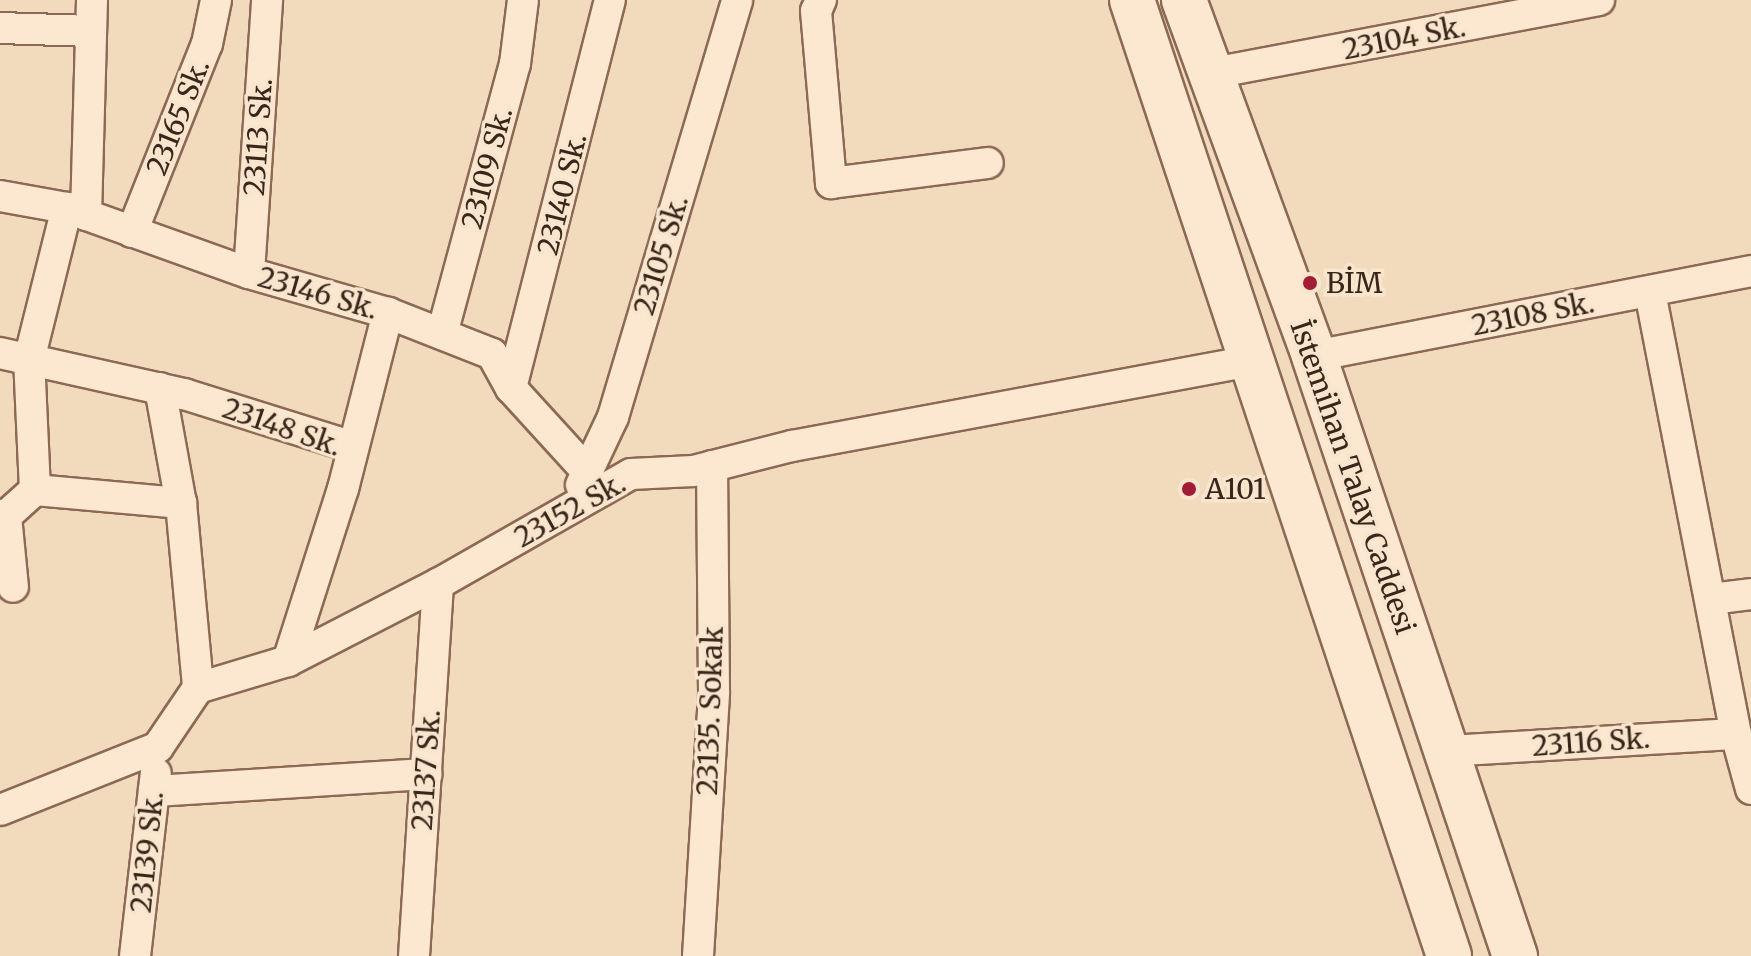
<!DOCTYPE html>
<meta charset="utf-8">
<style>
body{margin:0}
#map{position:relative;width:1751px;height:956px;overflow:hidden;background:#f2dabd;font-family:Merriweather,serif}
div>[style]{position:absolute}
.roads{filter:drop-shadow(2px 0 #8c6954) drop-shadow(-2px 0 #8c6954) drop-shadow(0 2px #8c6954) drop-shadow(0 -2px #8c6954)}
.street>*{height:30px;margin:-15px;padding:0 15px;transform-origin:15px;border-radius:15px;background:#fce8d1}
.secondary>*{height:44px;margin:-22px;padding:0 22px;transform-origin:22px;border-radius:22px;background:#fce8d1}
.dots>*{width:22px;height:22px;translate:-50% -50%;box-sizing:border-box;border:4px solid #f9e5cd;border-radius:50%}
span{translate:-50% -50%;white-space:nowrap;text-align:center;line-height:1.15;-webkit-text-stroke:7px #f9e5cd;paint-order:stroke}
.street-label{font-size:28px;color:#3a251a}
.poi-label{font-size:28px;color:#3a251a}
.left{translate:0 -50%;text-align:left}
</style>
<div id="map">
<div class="roads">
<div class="street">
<div style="left:821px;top:0;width:12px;rotate:114deg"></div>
<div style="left:816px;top:11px;width:173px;rotate:85deg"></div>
<div style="left:831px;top:183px;width:158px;rotate:-7.3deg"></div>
<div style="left:0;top:28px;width:89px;rotate:1.9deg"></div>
<div style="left:1208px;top:74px;width:398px;rotate:-10.7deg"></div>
<div style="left:0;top:196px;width:68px;rotate:10.2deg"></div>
<div style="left:67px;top:208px;width:193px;rotate:19.7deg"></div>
<div style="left:249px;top:273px;width:145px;rotate:16.1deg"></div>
<div style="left:388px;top:313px;width:112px;rotate:21.5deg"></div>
<div style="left:492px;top:354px;width:39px;rotate:61deg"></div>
<div style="left:511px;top:388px;width:110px;rotate:47.6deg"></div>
<div style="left:86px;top:215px;width:215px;rotate:-88.4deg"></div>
<div style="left:132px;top:232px;width:202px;rotate:-68.3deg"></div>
<div style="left:207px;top:44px;width:45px;rotate:-78.4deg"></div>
<div style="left:249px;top:273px;width:274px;rotate:-86.2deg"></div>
<div style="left:1650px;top:292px;width:450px;rotate:79deg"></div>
<div style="left:1736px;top:734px;width:57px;rotate:74.7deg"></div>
<div style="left:442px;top:334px;width:280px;rotate:-74.9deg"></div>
<div style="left:515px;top:64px;width:64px;rotate:-82.9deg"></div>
<div style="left:0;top:353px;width:189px;rotate:12.6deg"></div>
<div style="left:184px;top:394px;width:177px;rotate:17.4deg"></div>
<div style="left:1314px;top:356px;width:445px;rotate:-11deg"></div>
<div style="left:160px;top:388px;width:117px;rotate:79.7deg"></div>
<div style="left:181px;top:503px;width:186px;rotate:84.7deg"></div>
<div style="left:511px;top:388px;width:400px;rotate:-75.7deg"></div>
<div style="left:581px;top:485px;width:75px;rotate:-64.8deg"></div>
<div style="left:613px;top:417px;width:435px;rotate:-73.4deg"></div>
<div style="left:35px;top:490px;width:130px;rotate:-92.6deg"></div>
<div style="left:29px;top:360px;width:157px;rotate:-76deg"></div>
<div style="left:0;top:515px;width:6px;rotate:9deg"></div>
<div style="left:6px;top:516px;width:39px;rotate:-42deg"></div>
<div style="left:35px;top:490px;width:147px;rotate:5.1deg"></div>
<div style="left:6px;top:516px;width:71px;rotate:84.4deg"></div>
<div style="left:1711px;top:599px;width:40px;rotate:-7.1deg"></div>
<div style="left:288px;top:661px;width:181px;rotate:-72.3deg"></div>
<div style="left:343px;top:489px;width:182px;rotate:-75.7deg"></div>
<div style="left:1447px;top:751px;width:289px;rotate:-3.4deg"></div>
<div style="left:154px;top:791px;width:273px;rotate:-3.6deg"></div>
<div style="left:0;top:810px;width:170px;rotate:-21.7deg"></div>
<div style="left:158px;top:747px;width:71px;rotate:-55.9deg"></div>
<div style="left:198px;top:688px;width:94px;rotate:-16.7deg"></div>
<div style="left:288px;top:661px;width:169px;rotate:-27.2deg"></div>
<div style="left:438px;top:584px;width:222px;rotate:-29.7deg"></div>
<div style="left:631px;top:474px;width:62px;rotate:-2.8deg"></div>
<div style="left:693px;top:471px;width:102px;rotate:-14.2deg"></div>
<div style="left:792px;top:446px;width:468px;rotate:-10.5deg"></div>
<div style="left:135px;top:956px;width:184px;rotate:-83.5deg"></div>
<div style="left:414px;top:956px;width:373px;rotate:-86.3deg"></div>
<div style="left:698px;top:956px;width:264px;rotate:-86.5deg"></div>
<div style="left:714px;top:692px;width:226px;rotate:-90.5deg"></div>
</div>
<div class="secondary">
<div style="left:1132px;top:0;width:1007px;rotate:71.65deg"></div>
<div style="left:1184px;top:0;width:379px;rotate:69.9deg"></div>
<div style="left:1314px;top:356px;width:633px;rotate:71.48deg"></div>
</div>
</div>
<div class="dots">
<div style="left:1310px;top:283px;background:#a21d33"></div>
<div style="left:1189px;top:489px;background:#a21d33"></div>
</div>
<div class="street-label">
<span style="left:1404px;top:38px;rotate:-11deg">23104 Sk.</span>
<span style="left:178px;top:117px;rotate:-68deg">23165 Sk.</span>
<span style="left:258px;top:137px;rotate:-86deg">23113 Sk.</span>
<span style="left:487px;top:168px;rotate:-75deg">23109 Sk.</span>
<span style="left:562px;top:194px;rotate:-76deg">23140 Sk.</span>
<span style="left:661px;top:255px;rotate:-73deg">23105 Sk.</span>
<span style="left:318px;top:293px;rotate:16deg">23146 Sk.</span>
<span style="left:1533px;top:314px;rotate:-11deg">23108 Sk.</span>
<span style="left:282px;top:427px;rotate:19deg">23148 Sk.</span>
<span style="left:1353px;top:477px;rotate:71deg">İstemihan Talay Caddesi</span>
<span style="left:570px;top:510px;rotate:-29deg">23152 Sk.</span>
<span style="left:710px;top:711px;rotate:-88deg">23135. Sokak</span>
<span style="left:1591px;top:742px;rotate:-4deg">23116 Sk.</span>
<span style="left:426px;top:770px;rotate:-86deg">23137 Sk.</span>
<span style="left:147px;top:852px;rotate:-84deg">23139 Sk.</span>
</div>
<div class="poi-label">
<span class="left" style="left:1326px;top:283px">BİM</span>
<span class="left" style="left:1205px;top:489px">A101</span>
</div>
</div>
